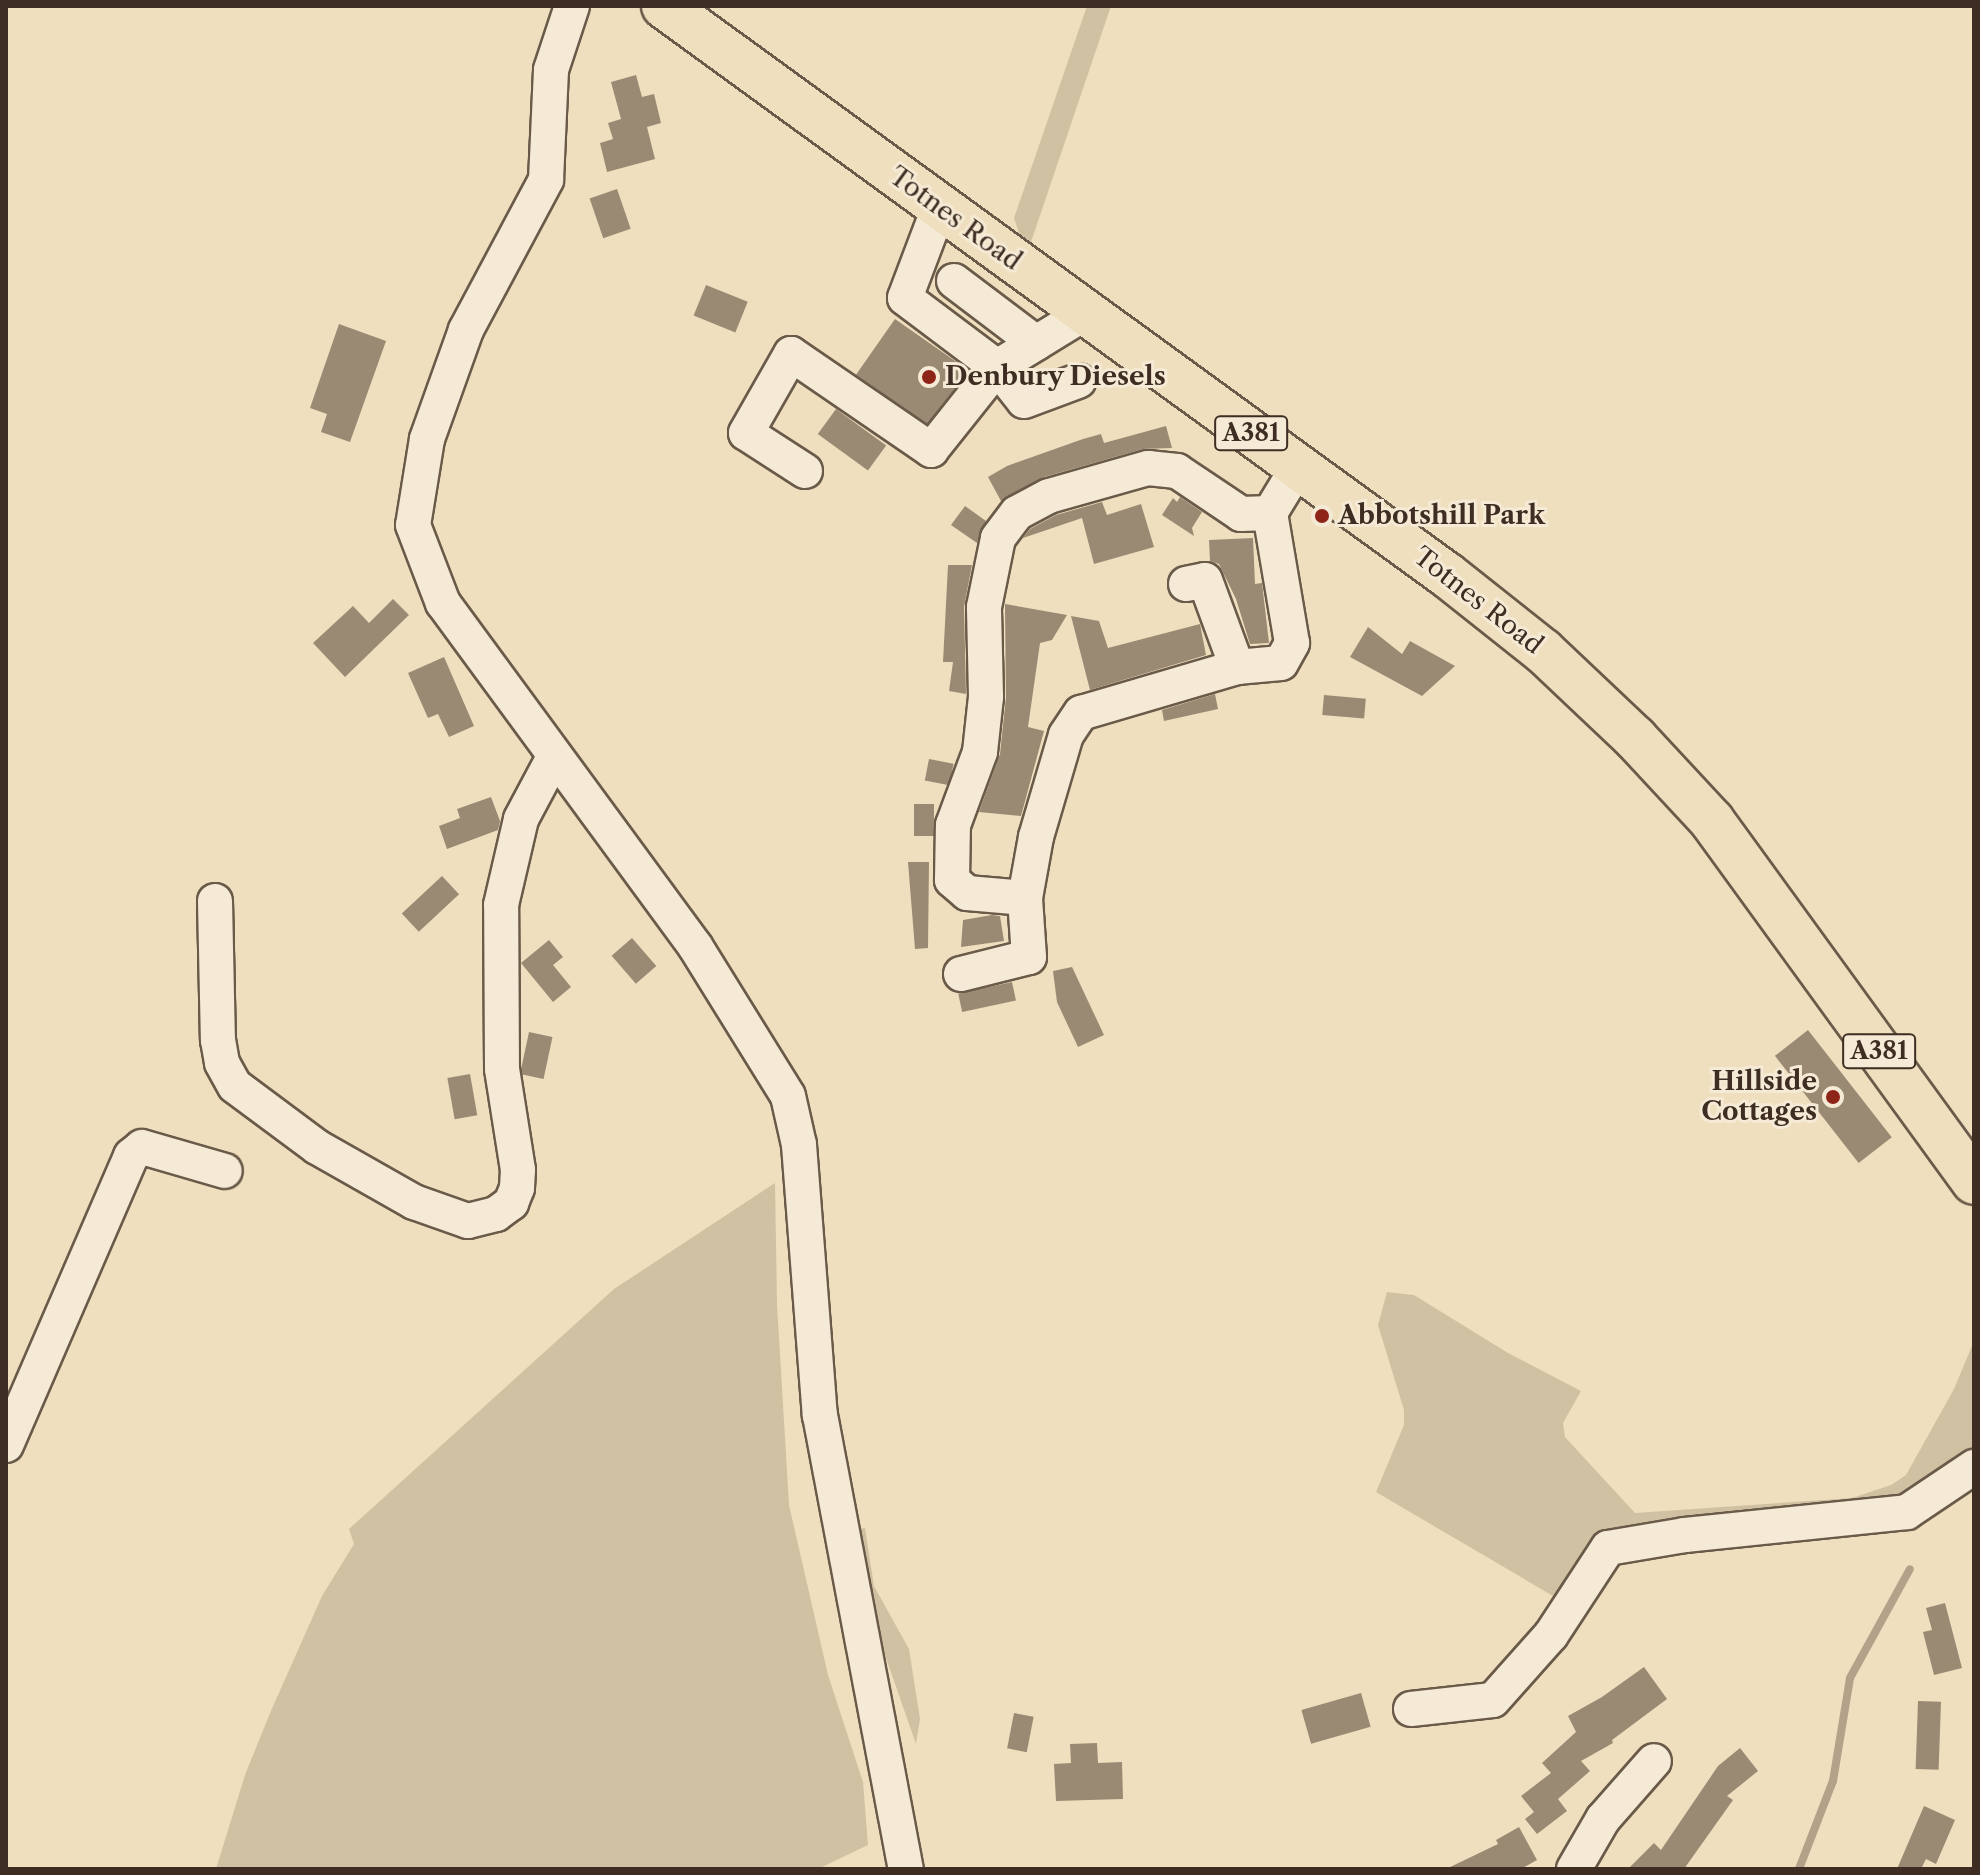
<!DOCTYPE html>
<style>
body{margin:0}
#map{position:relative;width:1980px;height:1875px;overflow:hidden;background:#efdfbe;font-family:"Libre Caslon Text",serif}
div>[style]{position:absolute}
.green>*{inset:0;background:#d1c1a3}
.stream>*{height:8px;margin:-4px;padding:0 4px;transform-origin:4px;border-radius:4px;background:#b3a289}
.building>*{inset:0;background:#9a8a73;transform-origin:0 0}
.roads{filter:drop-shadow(2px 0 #6a5a49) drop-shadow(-2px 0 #6a5a49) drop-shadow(0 2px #6a5a49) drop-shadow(0 -2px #6a5a49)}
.minor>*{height:34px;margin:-17px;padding:0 17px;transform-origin:17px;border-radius:17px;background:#f5ead5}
.major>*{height:44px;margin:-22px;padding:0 22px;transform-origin:22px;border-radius:22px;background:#efdfbe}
.dots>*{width:22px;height:22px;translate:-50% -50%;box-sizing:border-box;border:4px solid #f5ead5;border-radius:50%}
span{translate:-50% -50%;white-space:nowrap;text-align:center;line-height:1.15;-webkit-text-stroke:6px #f5ead5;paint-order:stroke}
.shield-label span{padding:2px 6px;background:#f5ead5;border:2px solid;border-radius:6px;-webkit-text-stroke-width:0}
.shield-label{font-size:24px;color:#3e2d22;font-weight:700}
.street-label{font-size:26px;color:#3e2d22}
.poi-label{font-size:26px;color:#3e2d22;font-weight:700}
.left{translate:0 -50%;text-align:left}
.right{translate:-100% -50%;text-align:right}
.frame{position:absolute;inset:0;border:8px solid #3e2d22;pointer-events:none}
</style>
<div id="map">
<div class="green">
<div style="clip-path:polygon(1087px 6px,1111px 6px,1031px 242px,1019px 233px,1014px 218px)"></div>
<div style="clip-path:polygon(775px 1183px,777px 1304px,789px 1505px,828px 1675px,863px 1782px,868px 1845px,818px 1869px,216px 1869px,245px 1775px,270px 1713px,322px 1596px,354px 1544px,349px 1529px,614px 1289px)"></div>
<div style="clip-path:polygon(1387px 1292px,1414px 1295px,1508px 1353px,1581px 1391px,1563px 1423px,1565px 1437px,1635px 1513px,1852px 1498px,1891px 1485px,1906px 1475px,1954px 1389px,1974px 1341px,1974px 1450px,1908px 1493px,1887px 1500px,1639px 1526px,1625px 1533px,1565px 1603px,1376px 1492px,1404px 1425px,1404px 1410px,1378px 1325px)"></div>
<div style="clip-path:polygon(865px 1528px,874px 1586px,909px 1649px,920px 1719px,916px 1744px,886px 1658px,857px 1529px)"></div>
</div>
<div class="stream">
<div style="left:1799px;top:1869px;width:94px;rotate:-68.9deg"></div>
<div style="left:1833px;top:1781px;width:104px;rotate:-80.6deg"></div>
<div style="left:1850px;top:1678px;width:124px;rotate:-61.2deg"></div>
</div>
<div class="building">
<div style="clip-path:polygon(636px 75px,642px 97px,654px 94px,661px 123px,647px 127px,655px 159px,607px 172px,600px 143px,613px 139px,608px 123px,621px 119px,611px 82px)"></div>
<div style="left:617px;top:189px;width:42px;height:29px;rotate:71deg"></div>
<div style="left:706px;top:285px;width:45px;height:33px;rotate:22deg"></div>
<div style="left:895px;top:319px;width:90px;height:68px;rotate:35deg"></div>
<div style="clip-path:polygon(339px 324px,386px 341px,350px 442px,321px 432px,327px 414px,310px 408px)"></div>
<div style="left:836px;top:409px;width:62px;height:31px;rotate:36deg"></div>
<div style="clip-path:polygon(1166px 426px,1172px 448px,1143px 449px,1044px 477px,1001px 501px,988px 477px,1007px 466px,1083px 439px,1101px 434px,1104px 443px)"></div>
<div style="clip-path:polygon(1180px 497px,1202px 512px,1192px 528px,1194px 536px,1162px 515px,1173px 498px,1177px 502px)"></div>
<div style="clip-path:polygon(1102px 502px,1107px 515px,1141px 504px,1154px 547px,1094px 564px,1082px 518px,1023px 538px,1030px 529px,1056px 515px)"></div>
<div style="clip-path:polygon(965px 506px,986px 521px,977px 543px,951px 525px)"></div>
<div style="clip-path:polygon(1253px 538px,1255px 584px,1262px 583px,1269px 643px,1250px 644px,1236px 599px,1219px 564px,1210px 561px,1209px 540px)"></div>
<div style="clip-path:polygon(948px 565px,972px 565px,964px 607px,966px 694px,949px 691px,953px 662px,943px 662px)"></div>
<div style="clip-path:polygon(393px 599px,409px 615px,345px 677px,313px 643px,353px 606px,369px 623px)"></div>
<div style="clip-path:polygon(1005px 604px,1067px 615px,1052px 640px,1040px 643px,1028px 727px,1044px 731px,1021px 816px,979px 812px,1000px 754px,1006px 697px)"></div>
<div style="clip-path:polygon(1071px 616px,1099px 621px,1108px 648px,1200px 624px,1206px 655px,1090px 690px)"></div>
<div style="clip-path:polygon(1368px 627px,1402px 654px,1410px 641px,1455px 666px,1422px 696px,1350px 657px)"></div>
<div style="clip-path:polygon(444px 657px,474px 726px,449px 737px,438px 714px,428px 718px,408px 673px)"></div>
<div style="clip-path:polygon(1215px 694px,1218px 709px,1164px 721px,1162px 710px)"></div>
<div style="left:1324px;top:695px;width:42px;height:20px;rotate:5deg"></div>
<div style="left:929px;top:759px;width:25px;height:22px;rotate:11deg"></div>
<div style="clip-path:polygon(491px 797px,500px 821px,498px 830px,447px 849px,439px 826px,460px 818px,457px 809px)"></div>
<div style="left:914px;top:804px;width:20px;height:32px"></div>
<div style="clip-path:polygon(908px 862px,929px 862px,928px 948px,915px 949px)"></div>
<div style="left:442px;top:876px;width:25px;height:55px;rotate:47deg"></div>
<div style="clip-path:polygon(992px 915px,1000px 916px,1004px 941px,961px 947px,963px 920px)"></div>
<div style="left:632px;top:938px;width:37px;height:27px;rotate:49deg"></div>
<div style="clip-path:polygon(549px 940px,563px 957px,553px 965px,571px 987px,553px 1002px,521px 963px)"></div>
<div style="clip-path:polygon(1072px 967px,1104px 1035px,1078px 1047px,1057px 1002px,1053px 971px)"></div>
<div style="left:1012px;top:982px;width:19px;height:55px;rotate:78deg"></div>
<div style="left:1808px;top:1030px;width:136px;height:42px;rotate:52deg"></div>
<div style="left:529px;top:1032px;width:24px;height:43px;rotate:12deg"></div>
<div style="left:470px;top:1074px;width:42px;height:23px;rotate:80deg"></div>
<div style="clip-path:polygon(1945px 1603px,1962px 1668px,1934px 1675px,1923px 1632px,1932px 1630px,1926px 1608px)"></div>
<div style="clip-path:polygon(1644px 1667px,1667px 1699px,1612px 1740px,1613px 1743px,1581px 1761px,1590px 1771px,1558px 1799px,1567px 1811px,1537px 1834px,1525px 1819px,1534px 1812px,1521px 1796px,1551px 1773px,1542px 1763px,1576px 1732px,1568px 1716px,1602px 1697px)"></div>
<div style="left:1361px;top:1693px;width:35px;height:62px;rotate:74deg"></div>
<div style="left:1918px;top:1701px;width:23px;height:68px;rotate:2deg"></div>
<div style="left:1014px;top:1713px;width:20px;height:36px;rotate:11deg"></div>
<div style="clip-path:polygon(1097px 1743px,1098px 1763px,1122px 1762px,1123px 1799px,1056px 1801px,1054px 1764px,1071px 1763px,1070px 1744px)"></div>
<div style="clip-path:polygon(1740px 1748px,1758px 1771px,1727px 1796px,1733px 1800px,1684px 1869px,1628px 1869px,1654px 1843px,1661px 1850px,1718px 1766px)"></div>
<div style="clip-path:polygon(1924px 1806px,1955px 1820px,1936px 1864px,1926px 1859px,1921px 1869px,1897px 1869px)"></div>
<div style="clip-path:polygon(1519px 1827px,1537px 1860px,1521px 1869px,1446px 1869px,1498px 1844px,1496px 1840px)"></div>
</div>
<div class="roads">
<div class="minor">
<div style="left:572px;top:6px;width:67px;rotate:108.2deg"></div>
<div style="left:551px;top:70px;width:110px;rotate:92.6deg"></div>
<div style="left:546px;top:180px;width:170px;rotate:118.1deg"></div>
<div style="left:466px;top:330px;width:116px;rotate:109.7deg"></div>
<div style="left:427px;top:439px;width:87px;rotate:99.2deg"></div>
<div style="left:413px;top:525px;width:84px;rotate:69deg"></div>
<div style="left:443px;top:603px;width:426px;rotate:53.7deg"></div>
<div style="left:695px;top:946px;width:176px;rotate:58.2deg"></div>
<div style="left:788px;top:1096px;width:50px;rotate:77.3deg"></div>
<div style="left:799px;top:1145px;width:271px;rotate:85.6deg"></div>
<div style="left:820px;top:1415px;width:462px;rotate:79.3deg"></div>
<div style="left:939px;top:208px;width:96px;rotate:110.7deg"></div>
<div style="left:905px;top:298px;width:115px;rotate:36.9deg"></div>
<div style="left:997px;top:367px;width:43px;rotate:51.5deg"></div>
<div style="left:1024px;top:401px;width:58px;rotate:-20.3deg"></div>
<div style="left:954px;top:281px;width:103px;rotate:37.1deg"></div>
<div style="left:805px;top:471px;width:70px;rotate:-147.2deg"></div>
<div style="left:746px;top:433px;width:91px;rotate:-60.3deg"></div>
<div style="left:791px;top:354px;width:170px;rotate:34.4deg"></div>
<div style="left:931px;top:450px;width:106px;rotate:-51.5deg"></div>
<div style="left:997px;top:367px;width:103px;rotate:-31.5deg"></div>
<div style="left:1186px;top:584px;width:19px;rotate:-12deg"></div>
<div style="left:1205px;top:580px;width:93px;rotate:69.8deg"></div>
<div style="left:1025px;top:898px;width:58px;rotate:-175.1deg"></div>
<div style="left:967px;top:893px;width:20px;rotate:-139deg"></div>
<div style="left:952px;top:880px;width:55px;rotate:-89deg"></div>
<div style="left:953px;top:825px;width:78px;rotate:-69.7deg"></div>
<div style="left:980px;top:752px;width:55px;rotate:-83.8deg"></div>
<div style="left:986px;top:697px;width:90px;rotate:-91.3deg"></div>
<div style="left:984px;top:607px;width:70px;rotate:-78.5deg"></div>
<div style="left:998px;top:538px;width:31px;rotate:-53deg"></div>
<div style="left:1017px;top:513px;width:36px;rotate:-28deg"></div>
<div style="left:1049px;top:496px;width:103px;rotate:-15.8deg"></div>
<div style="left:1148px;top:468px;width:29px;rotate:6deg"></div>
<div style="left:1177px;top:471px;width:77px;rotate:33.9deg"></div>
<div style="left:1241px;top:514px;width:29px;rotate:-2deg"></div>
<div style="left:215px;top:901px;width:139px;rotate:88.8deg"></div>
<div style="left:218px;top:1040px;width:23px;rotate:80deg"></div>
<div style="left:222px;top:1063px;width:26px;rotate:61deg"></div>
<div style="left:235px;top:1086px;width:102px;rotate:36.6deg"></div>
<div style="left:317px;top:1147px;width:112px;rotate:29.6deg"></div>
<div style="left:414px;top:1202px;width:57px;rotate:19.4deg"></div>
<div style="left:468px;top:1221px;width:29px;rotate:-14deg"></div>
<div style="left:496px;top:1214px;width:19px;rotate:-36deg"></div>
<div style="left:511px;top:1203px;width:16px;rotate:-68deg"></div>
<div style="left:517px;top:1188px;width:18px;rotate:-87deg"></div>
<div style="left:518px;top:1170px;width:102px;rotate:-99deg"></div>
<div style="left:502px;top:1069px;width:164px;rotate:-90.3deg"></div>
<div style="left:501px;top:905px;width:88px;rotate:-76.9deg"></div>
<div style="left:521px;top:819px;width:70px;rotate:-62deg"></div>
<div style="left:961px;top:974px;width:70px;rotate:-14deg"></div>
<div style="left:1029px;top:957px;width:59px;rotate:-93.9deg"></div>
<div style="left:1025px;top:898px;width:62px;rotate:-79.8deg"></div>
<div style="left:1036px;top:837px;width:106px;rotate:-73.6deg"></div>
<div style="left:1066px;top:735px;width:27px;rotate:-56deg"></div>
<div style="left:1081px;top:713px;width:163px;rotate:-16.4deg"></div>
<div style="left:1237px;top:667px;width:44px;rotate:-5.2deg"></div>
<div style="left:1281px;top:663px;width:23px;rotate:-61deg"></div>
<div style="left:1292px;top:643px;width:132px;rotate:-99.6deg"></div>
<div style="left:1270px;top:513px;width:54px;rotate:-58.7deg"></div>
<div style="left:6px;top:1445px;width:315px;rotate:-66.6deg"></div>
<div style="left:131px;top:1156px;width:14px;rotate:-39deg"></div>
<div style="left:142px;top:1147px;width:86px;rotate:16.1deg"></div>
<div style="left:1411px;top:1709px;width:82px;rotate:-6.3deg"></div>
<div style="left:1493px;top:1700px;width:87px;rotate:-48.3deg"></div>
<div style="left:1551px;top:1635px;width:104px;rotate:-56.8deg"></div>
<div style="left:1608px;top:1548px;width:78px;rotate:-9.6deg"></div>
<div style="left:1685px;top:1535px;width:223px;rotate:-5.9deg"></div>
<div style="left:1907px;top:1512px;width:81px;rotate:-33.9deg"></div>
<div style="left:1574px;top:1869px;width:58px;rotate:-59.9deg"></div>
<div style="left:1603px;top:1819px;width:77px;rotate:-48.7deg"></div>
</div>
<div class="major">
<div style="left:664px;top:6px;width:968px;rotate:36.01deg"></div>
<div style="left:1447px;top:575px;width:122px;rotate:38.4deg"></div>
<div style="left:1543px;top:651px;width:127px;rotate:43.4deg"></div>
<div style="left:1635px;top:738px;width:113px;rotate:47.1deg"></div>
<div style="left:1712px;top:821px;width:446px;rotate:54deg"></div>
</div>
</div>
<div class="dots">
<div style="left:929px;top:377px;background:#8f2418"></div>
<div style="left:1322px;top:516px;background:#8f2418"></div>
<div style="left:1833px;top:1097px;background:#8f2418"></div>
</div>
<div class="shield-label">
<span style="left:1251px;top:433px">A381</span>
<span style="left:1879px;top:1051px">A381</span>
</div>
<div class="street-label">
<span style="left:955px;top:219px;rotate:36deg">Totnes Road</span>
<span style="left:1478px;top:601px;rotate:38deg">Totnes Road</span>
</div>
<div class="poi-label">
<span class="left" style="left:945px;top:377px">Denbury Diesels</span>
<span class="left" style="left:1338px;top:516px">Abbotshill Park</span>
<span class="right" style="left:1817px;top:1097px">Hillside<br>Cottages</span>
</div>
<div class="frame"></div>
</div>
